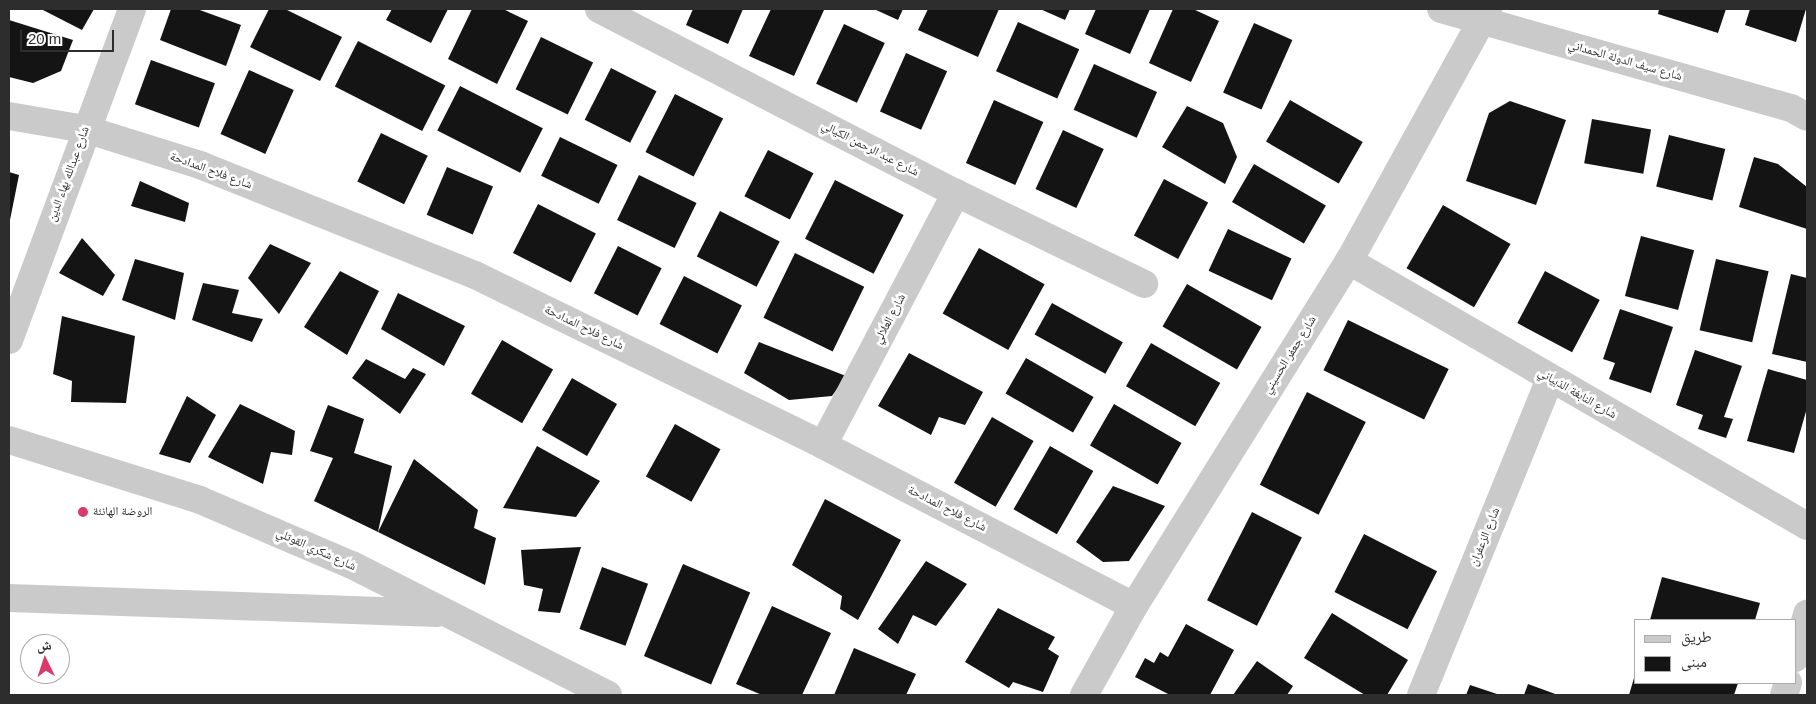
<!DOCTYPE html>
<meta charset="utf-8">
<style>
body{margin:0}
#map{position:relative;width:1816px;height:704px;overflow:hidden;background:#fff;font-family:Arial,"Noto Naskh Arabic",sans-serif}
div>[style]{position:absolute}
.building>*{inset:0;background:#141414;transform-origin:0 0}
.minor>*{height:28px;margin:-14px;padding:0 14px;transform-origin:14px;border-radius:14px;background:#cacaca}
.dots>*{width:14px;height:14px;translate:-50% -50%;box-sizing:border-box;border:2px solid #fff;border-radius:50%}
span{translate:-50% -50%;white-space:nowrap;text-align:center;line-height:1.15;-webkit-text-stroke:5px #fff;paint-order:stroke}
.street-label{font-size:12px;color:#2d2d2d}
.poi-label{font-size:12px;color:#2d2d2d}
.left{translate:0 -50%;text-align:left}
.frame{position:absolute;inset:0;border:10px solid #2d2d2d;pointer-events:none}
.legend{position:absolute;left:1634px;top:619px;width:162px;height:65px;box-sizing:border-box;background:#fff;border:1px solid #ababab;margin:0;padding:6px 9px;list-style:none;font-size:15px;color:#2d2d2d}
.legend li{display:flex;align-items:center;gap:10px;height:25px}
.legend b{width:25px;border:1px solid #ababab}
.north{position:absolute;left:20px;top:634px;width:50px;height:50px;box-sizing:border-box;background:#fff;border:1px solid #ababab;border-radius:50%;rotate:356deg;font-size:14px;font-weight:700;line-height:20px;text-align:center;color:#2d2d2d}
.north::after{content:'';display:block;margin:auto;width:18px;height:22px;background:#dc386a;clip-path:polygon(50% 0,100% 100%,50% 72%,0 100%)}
.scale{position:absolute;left:20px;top:30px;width:94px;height:22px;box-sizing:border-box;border:2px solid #2d2d2d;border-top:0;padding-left:6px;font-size:15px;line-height:18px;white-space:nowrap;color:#2d2d2d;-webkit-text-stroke:4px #fff;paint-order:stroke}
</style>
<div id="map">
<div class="building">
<div style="clip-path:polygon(41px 9px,94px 9px,82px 30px)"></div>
<div style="clip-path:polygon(171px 9px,197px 9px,241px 25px,226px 66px,160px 40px)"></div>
<div style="clip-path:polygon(269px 9px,285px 9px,342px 37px,320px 81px,250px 47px)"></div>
<div style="clip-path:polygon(392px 9px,448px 9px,431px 43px,386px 20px)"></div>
<div style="clip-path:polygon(472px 9px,503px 9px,528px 21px,497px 84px,448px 59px)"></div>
<div style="clip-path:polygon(693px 9px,743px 9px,728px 44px,686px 25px)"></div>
<div style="clip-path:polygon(771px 9px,824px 10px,794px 76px,749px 56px)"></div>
<div style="clip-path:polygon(874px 9px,903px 9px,898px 20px)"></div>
<div style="clip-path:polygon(928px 9px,999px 9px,978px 57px,918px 30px)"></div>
<div style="clip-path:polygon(1040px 9px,1070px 9px,1065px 20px)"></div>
<div style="clip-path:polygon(1096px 9px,1150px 9px,1130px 54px,1085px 34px)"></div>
<div style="clip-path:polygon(1173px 9px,1193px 9px,1219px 21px,1191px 82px,1149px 63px)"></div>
<div style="clip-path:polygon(1659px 9px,1726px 9px,1718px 33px,1658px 14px)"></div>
<div style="clip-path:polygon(1750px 9px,1806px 9px,1796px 42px,1745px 25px)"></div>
<div style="clip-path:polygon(9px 20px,73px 40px,61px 71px,33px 83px,9px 77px)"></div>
<div style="left:1018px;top:22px;width:67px;height:54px;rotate:24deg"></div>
<div style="left:1254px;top:23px;width:42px;height:76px;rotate:24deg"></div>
<div style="left:844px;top:24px;width:45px;height:66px;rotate:25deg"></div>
<div style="left:541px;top:37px;width:58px;height:58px;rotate:26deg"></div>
<div style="left:358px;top:41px;width:98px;height:51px;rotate:27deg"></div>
<div style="left:906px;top:53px;width:45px;height:64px;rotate:24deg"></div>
<div style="left:151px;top:60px;width:68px;height:47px;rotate:20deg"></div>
<div style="left:1094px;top:64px;width:69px;height:50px;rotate:24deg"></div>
<div style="left:611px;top:68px;width:51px;height:58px;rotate:27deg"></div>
<div style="left:249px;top:70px;width:49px;height:70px;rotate:24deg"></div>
<div style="left:460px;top:86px;width:93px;height:50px;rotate:27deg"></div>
<div style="left:675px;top:94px;width:54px;height:65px;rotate:27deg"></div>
<div style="left:994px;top:100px;width:54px;height:69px;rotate:24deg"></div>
<div style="left:1290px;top:100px;width:84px;height:48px;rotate:30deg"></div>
<div style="clip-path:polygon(1510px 101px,1566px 120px,1536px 205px,1466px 181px,1489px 113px)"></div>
<div style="clip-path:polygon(1187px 106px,1223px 123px,1237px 157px,1225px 184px,1162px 147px)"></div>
<div style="left:1592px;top:119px;width:60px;height:45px;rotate:10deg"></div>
<div style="left:1063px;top:130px;width:45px;height:65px;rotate:25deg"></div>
<div style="left:381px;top:133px;width:52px;height:54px;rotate:26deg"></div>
<div style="left:1669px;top:135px;width:58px;height:53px;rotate:14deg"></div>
<div style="left:560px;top:137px;width:64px;height:43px;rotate:26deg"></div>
<div style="left:768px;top:150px;width:51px;height:52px;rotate:27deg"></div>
<div style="clip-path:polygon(1754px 157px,1778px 164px,1807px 187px,1807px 229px,1739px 207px)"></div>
<div style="left:1254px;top:164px;width:83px;height:44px;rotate:30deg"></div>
<div style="left:447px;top:167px;width:50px;height:52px;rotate:23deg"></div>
<div style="clip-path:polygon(9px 172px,19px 175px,10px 220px,9px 220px)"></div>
<div style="left:639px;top:175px;width:64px;height:50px;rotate:26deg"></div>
<div style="left:1164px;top:179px;width:50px;height:64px;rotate:28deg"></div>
<div style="left:835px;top:180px;width:77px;height:66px;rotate:27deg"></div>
<div style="clip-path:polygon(140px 181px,189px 203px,185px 222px,131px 206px)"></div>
<div style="left:538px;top:204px;width:65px;height:55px;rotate:27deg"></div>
<div style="left:1443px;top:205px;width:78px;height:73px;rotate:30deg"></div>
<div style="left:720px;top:211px;width:67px;height:51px;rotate:27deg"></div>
<div style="left:1228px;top:229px;width:70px;height:46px;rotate:25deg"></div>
<div style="left:1641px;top:236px;width:55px;height:62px;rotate:15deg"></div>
<div style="clip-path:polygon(82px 238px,115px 275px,103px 296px,59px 273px)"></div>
<div style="clip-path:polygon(270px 244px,311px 263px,279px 314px,248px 278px)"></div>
<div style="left:618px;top:246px;width:49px;height:53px;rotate:27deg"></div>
<div style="left:979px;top:248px;width:75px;height:75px;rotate:29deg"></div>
<div style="left:795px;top:253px;width:77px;height:72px;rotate:26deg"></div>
<div style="clip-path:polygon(135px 259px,184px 273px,175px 320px,122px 300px)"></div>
<div style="left:1716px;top:259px;width:54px;height:73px;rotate:13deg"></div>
<div style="clip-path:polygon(340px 271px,379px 291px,347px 355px,304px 327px)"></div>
<div style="left:1545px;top:271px;width:62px;height:59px;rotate:28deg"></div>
<div style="clip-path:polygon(1791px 274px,1807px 278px,1807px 362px,1772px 354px)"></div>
<div style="left:684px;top:276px;width:65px;height:54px;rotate:27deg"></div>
<div style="clip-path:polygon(203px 283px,239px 290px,232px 313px,263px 319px,252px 342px,192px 320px)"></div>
<div style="left:1187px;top:284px;width:86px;height:49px;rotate:30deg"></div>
<div style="clip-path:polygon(398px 293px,465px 326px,444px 366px,381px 329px)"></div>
<div style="left:1052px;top:303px;width:81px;height:36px;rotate:29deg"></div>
<div style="clip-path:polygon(1620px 309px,1673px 327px,1651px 393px,1609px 379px,1615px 363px,1603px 359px)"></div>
<div style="clip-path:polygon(62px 316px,135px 336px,126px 403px,71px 402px,72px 381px,53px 374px)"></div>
<div style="left:1348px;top:320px;width:112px;height:56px;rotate:26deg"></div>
<div style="left:502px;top:340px;width:59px;height:62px;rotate:30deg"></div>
<div style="clip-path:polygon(759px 342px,846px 376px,832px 396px,789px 400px,744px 373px)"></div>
<div style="left:1151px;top:343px;width:80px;height:50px;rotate:30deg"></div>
<div style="clip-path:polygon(1695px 350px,1742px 366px,1724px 417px,1733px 419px,1726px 438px,1698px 429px,1703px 415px,1676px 405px)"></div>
<div style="clip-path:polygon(909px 353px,983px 392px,965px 425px,939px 417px,931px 435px,878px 406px)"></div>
<div style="left:1026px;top:358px;width:78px;height:41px;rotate:30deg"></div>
<div style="clip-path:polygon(366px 359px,405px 379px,413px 368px,426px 374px,400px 414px,352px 378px)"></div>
<div style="clip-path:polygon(1768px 369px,1807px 380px,1807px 408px,1794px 453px,1747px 441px)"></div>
<div style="left:572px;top:378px;width:52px;height:60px;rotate:30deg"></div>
<div style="left:1307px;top:392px;width:66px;height:104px;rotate:27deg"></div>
<div style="clip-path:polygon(187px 396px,216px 415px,190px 463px,159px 454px)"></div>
<div style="clip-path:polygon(240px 404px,295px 431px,292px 455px,271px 452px,263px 484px,208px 457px)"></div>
<div style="left:1114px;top:404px;width:78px;height:48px;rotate:30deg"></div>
<div style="clip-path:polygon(328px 405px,364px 419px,354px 453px,392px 466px,378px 532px,314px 501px,333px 458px,310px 451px)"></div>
<div style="left:992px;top:417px;width:48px;height:76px;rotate:30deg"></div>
<div style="left:675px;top:424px;width:52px;height:60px;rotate:29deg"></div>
<div style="clip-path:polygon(537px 446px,600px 481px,576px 517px,503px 508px)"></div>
<div style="left:1050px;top:446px;width:50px;height:73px;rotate:30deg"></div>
<div style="clip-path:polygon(414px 459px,478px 510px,474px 528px,496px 538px,485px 585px,378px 532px)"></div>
<div style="clip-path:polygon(1113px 486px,1165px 506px,1129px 561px,1103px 562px,1076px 542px)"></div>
<div style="clip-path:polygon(825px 499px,901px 540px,858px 620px,840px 609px,842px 596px,792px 565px)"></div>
<div style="left:1252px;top:512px;width:56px;height:99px;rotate:27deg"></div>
<div style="left:1364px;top:534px;width:82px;height:65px;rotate:27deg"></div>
<div style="clip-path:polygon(581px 547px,560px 613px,538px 611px,543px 589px,524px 585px,521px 550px)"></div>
<div style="clip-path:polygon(926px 561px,967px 584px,936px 626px,913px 615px,898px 644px,878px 629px)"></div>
<div style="left:683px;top:564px;width:73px;height:100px;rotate:23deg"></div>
<div style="left:602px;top:567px;width:49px;height:66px;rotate:20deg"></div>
<div style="clip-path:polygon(1662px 577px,1760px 603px,1755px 620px,1650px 620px)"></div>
<div style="clip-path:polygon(772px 606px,831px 633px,802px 695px,762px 695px,736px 684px)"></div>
<div style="clip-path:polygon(998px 608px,1055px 637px,1048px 649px,1059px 656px,1043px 692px,1013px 682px,1009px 688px,965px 662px)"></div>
<div style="clip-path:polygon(1332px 613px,1408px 660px,1387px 695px,1365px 695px,1304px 658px)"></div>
<div style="clip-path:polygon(1186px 624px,1234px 650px,1210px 695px,1170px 695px,1135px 677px,1145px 658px,1154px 663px,1160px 652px,1168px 657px)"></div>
<div style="clip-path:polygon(854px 648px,916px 674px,906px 695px,834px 695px)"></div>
<div style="clip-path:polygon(1257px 661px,1293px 686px,1287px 695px,1233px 695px)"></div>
<div style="clip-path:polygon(1634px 678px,1635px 683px,1738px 683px,1734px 695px,1629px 695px)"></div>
<div style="clip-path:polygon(1528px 684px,1558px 695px,1524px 695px)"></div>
<div style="clip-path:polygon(1470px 685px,1500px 695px,1466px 695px)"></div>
</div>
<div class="minor">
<div style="left:599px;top:9px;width:402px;rotate:27.3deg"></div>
<div style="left:956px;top:193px;width:209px;rotate:25.8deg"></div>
<div style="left:1441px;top:9px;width:364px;rotate:15.8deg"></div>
<div style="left:1791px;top:108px;width:18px;rotate:29deg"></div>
<div style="left:9px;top:116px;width:77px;rotate:9.7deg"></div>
<div style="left:85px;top:129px;width:121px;rotate:17.4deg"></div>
<div style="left:200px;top:165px;width:298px;rotate:21.8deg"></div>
<div style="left:477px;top:276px;width:385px;rotate:26deg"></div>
<div style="left:823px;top:445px;width:350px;rotate:27.4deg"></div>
<div style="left:1349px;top:261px;width:529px;rotate:30.05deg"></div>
<div style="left:9px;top:340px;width:353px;rotate:-69.6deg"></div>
<div style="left:9px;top:440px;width:200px;rotate:17.4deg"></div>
<div style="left:200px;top:500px;width:165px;rotate:23.2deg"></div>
<div style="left:352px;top:565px;width:287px;rotate:26.9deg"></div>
<div style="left:823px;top:445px;width:285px;rotate:-62.2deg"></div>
<div style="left:9px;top:598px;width:428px;rotate:2deg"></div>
<div style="left:1795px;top:658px;width:46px;rotate:-74.7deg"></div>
<div style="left:1084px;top:695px;width:102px;rotate:-60.7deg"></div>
<div style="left:1134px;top:606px;width:407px;rotate:-58.1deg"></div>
<div style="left:1349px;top:261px;width:288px;rotate:-61.1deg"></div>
<div style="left:1421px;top:695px;width:341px;rotate:-67.8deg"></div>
<div style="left:1784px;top:695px;width:13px;rotate:-72deg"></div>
</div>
<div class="dots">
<div style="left:83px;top:512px;background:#dc386a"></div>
</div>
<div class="street-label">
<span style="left:1625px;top:61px;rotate:16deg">شارع سيف الدولة الحمداني</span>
<span style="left:870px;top:149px;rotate:27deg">شارع عبد الرحمن الكيالي</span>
<span style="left:211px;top:171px;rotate:20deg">شارع فلاح المدادحة</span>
<span style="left:69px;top:174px;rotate:-70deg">شارع عبدالله بهاء الدين</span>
<span style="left:890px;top:319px;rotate:-62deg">شارع العلالي</span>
<span style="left:584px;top:328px;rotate:26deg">شارع فلاح المدادحة</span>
<span style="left:1290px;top:355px;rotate:-58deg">شارع جعفر الحسيني</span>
<span style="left:1577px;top:394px;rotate:30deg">شارع النابغة الذبياني</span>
<span style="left:947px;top:509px;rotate:27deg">شارع فلاح المدادحة</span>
<span style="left:1485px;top:537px;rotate:-68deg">شارع الزعفران</span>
<span style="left:316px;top:550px;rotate:24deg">شارع شكري القوتلي</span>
</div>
<div class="poi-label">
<span class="left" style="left:93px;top:512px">الروضة الهانئة</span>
</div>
<div class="frame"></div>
<ul class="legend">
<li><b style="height:6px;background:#cacaca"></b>طريق</li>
<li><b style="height:14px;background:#141414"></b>مبنى</li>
</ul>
<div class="north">ش</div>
<div class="scale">20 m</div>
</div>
